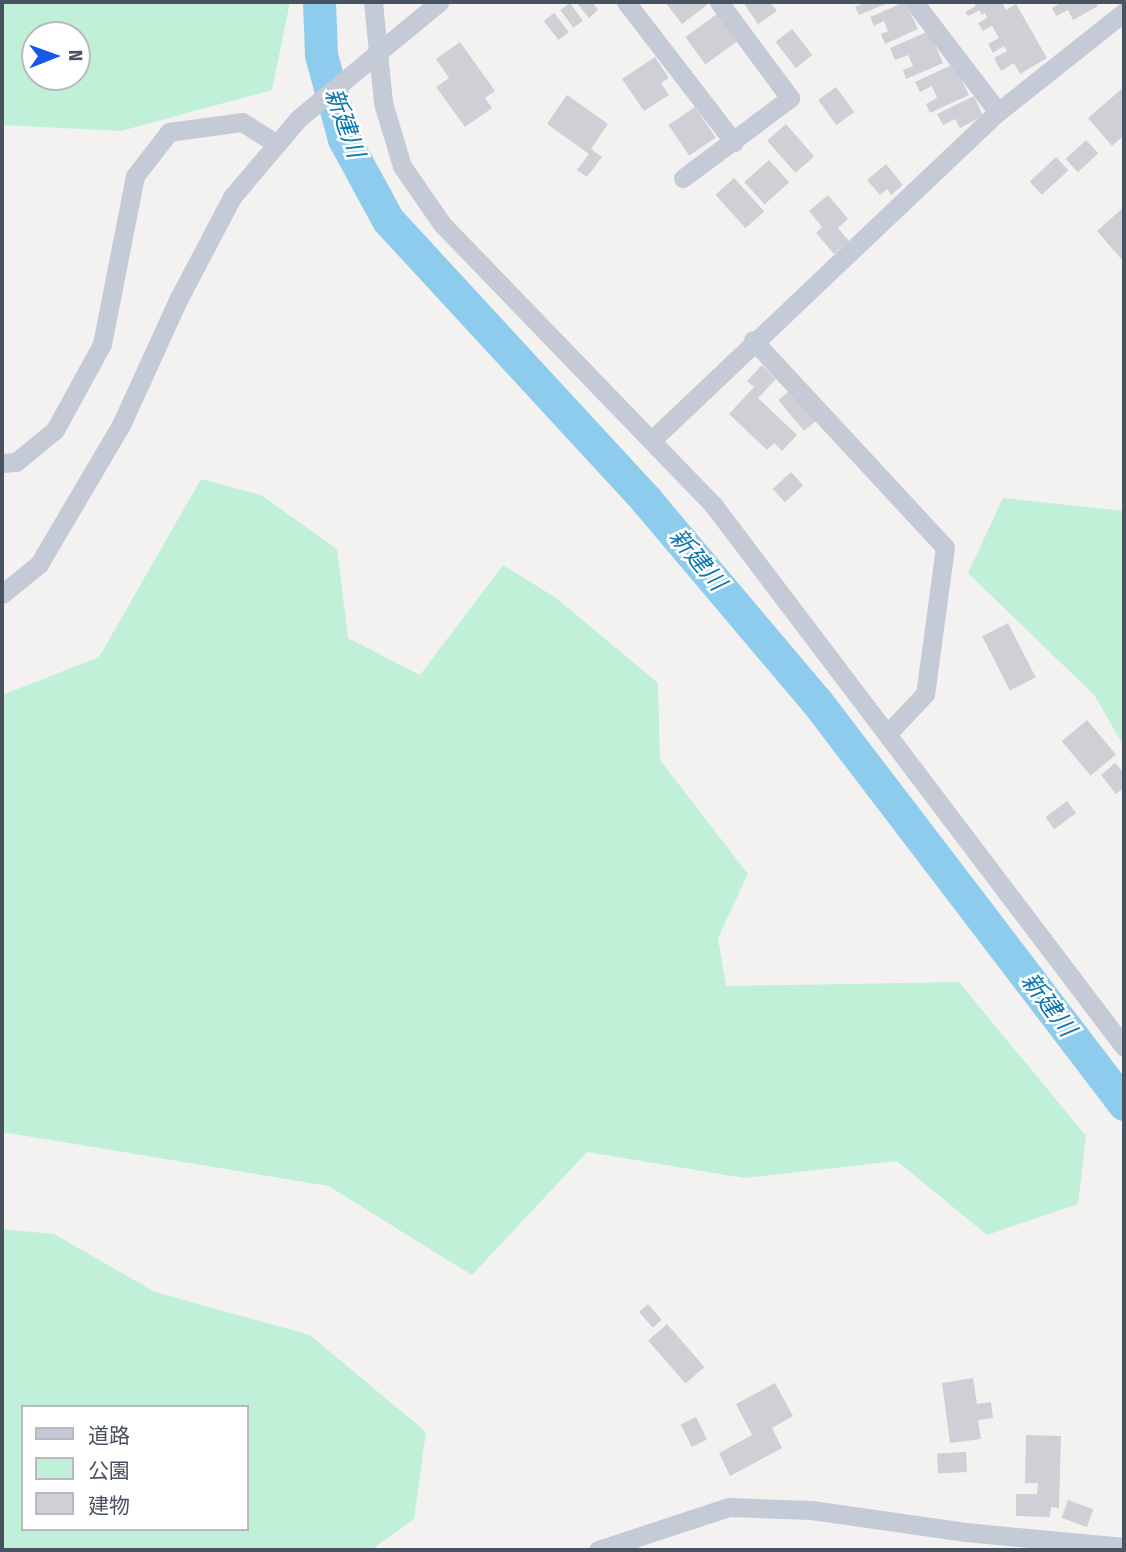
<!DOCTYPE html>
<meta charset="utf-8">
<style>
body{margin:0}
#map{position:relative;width:1126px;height:1552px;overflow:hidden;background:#f3f2f1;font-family:"Fira Sans Condensed","Noto Sans JP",sans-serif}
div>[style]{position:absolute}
.green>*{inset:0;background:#c1f0d9}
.river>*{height:33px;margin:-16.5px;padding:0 16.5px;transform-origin:16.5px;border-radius:16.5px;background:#8ecced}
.building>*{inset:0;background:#ced0d6;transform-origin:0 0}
.minor>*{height:19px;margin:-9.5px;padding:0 9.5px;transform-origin:9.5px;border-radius:9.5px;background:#c5cbd6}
span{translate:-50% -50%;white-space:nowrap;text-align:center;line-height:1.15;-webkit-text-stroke:5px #fff;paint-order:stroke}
.water-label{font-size:24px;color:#0c77af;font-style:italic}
.frame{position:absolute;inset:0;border:4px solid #49525f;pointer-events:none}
.legend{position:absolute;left:21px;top:1405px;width:228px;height:126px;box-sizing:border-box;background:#fff;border:2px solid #b6babf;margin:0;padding:9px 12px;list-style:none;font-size:21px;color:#49525f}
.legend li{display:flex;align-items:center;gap:14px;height:35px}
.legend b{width:35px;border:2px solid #b6babf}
.north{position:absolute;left:21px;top:21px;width:70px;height:70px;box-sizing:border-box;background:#fff;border:2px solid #b6babf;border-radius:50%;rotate:89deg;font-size:19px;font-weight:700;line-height:28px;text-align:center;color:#49525f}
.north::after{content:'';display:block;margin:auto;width:24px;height:32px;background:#1957e6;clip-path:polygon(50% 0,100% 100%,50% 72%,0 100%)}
</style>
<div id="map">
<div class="green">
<div style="clip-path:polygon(evenodd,2px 2px,290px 2px,272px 90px,121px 131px,2px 125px,2px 2px,35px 35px,77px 35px,77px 77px,35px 77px,35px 35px)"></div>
<div style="clip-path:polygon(201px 479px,261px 495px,337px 549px,348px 638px,420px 675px,503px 565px,556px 598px,658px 683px,660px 760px,748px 874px,718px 938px,726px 986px,959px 982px,1086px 1136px,1078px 1204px,987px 1235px,897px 1161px,744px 1178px,587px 1152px,472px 1275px,328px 1186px,2px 1132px,2px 695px,99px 657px)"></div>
<div style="clip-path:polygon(1003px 498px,1124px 511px,1124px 747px,1095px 696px,968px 573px)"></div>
<div style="clip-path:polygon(evenodd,2px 1229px,54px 1234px,155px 1292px,310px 1335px,426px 1432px,414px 1519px,371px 1550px,2px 1550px,2px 1229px,23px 1407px,247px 1407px,247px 1529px,23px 1529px,23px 1407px)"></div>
</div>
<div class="river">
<div style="left:319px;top:2px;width:53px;rotate:87.8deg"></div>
<div style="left:321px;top:55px;width:87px;rotate:74.7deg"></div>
<div style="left:344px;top:139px;width:92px;rotate:61.5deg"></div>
<div style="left:388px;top:220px;width:382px;rotate:47.3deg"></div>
<div style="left:647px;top:501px;width:263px;rotate:49.8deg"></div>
<div style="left:817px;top:702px;width:506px;rotate:52.63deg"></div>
</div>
<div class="building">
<div style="clip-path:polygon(576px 2px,592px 2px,598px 10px,589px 18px)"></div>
<div style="clip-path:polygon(665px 2px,705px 2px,707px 5px,682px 24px)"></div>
<div style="clip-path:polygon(743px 2px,770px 2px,777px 11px,758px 24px)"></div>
<div style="clip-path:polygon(866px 2px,890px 2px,859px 15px,855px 7px)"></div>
<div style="clip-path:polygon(905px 2px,918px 29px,885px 44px,881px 34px,888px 31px,884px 21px,874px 26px,870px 17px)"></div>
<div style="clip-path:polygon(973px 2px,1002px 2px,1006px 10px,1016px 4px,1047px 58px,1020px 74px,1014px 63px,1001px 71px,994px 58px,1007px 51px,1004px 46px,993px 53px,988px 44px,999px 38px,992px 26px,983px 31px,978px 23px,987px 18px,985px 13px,981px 15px,980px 10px,968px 16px,965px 12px,976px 6px)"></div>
<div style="clip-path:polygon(1062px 2px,1095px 2px,1098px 6px,1073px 20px,1068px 10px,1056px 16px,1052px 8px)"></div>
<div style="left:570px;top:3px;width:22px;height:12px;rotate:54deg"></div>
<div style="left:554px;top:13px;width:24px;height:13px;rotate:52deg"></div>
<div style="left:717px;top:14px;width:34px;height:39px;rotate:54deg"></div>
<div style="left:792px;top:29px;width:33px;height:21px;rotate:52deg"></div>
<div style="clip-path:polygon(929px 31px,943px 63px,906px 79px,903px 70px,913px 66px,908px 55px,895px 60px,890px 48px)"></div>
<div style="clip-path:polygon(460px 42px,495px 91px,485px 98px,492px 108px,465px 127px,436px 87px,449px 78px,436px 59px)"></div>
<div style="clip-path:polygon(655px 57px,669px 78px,661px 83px,669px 95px,644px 111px,622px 79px)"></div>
<div style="clip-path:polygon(954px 64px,969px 95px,930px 113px,926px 104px,937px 98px,932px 86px,920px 92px,915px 82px)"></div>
<div style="left:836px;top:87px;width:31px;height:22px;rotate:54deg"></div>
<div style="clip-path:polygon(1124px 87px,1124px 135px,1112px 146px,1088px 118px)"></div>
<div style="clip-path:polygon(567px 95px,608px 124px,591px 149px,602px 157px,587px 177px,577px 170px,589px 154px,547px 124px)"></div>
<div style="clip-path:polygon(974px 96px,983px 116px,960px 128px,955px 119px,943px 125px,937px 114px)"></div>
<div style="left:695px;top:107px;width:37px;height:32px;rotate:56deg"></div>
<div style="left:786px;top:124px;width:43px;height:25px;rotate:49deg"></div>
<div style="left:1086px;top:140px;width:18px;height:28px;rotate:47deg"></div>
<div style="left:1056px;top:157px;width:18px;height:36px;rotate:47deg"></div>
<div style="left:769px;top:160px;width:30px;height:33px;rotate:48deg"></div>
<div style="clip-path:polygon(886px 164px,903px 185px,891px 195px,887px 189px,880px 195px,867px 180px)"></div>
<div style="left:734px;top:178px;width:45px;height:25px;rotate:48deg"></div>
<div style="clip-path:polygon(828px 195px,848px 219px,838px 228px,849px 241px,834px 254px,816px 233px,822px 227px,809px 211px)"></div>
<div style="clip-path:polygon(1124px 207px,1124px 262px,1097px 231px)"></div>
<div style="clip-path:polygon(762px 365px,776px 379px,758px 398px,797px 435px,782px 451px,774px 443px,767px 450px,729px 414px,754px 387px,747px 381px)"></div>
<div style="left:793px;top:388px;width:40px;height:19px;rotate:50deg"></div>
<div style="left:791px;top:472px;width:18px;height:25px;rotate:47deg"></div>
<div style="left:1008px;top:623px;width:61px;height:29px;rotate:63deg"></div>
<div style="left:1087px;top:720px;width:45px;height:33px;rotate:50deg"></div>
<div style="clip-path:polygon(1115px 763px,1124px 773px,1124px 788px,1116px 794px,1101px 775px)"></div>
<div style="left:1067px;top:801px;width:15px;height:27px;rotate:53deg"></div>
<div style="left:648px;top:1304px;width:21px;height:12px;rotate:49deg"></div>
<div style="left:667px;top:1324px;width:57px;height:25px;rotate:49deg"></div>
<div style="clip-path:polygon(973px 1378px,977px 1404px,991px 1402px,993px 1418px,978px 1420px,981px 1439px,950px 1443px,942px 1383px)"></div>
<div style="clip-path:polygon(775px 1383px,793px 1416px,772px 1428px,782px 1448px,730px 1476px,719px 1453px,752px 1435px,736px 1404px)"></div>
<div style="left:696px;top:1417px;width:25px;height:17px;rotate:64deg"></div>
<div style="clip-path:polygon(1026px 1435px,1061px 1436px,1059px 1508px,1051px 1507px,1050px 1517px,1016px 1516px,1016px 1494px,1037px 1494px,1038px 1483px,1025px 1483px)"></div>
<div style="left:966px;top:1452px;width:20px;height:29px;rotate:87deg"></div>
<div style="left:1068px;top:1500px;width:27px;height:19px;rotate:20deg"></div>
</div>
<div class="minor">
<div style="left:373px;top:2px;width:101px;rotate:84.3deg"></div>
<div style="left:383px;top:103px;width:66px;rotate:73.2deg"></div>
<div style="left:402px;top:166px;width:70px;rotate:55.4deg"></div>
<div style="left:442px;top:224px;width:392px;rotate:46deg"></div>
<div style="left:714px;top:506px;width:679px;rotate:52.84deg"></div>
<div style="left:626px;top:2px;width:177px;rotate:52.4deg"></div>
<div style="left:914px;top:2px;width:138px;rotate:52.6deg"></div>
<div style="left:683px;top:178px;width:134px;rotate:-36.8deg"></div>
<div style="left:790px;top:98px;width:119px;rotate:-126.5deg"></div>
<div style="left:753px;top:340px;width:282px;rotate:47.2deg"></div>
<div style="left:945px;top:547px;width:148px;rotate:97.7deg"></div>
<div style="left:925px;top:694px;width:54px;rotate:133.5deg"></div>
<div style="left:653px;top:439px;width:475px;rotate:-43.5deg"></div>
<div style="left:998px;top:112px;width:161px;rotate:-38.4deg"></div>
<div style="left:2px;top:463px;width:14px;rotate:-4deg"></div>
<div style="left:16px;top:462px;width:50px;rotate:-39.4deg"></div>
<div style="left:55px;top:430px;width:98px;rotate:-61.3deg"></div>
<div style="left:102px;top:344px;width:171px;rotate:-78.9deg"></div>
<div style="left:135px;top:176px;width:56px;rotate:-52.3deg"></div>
<div style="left:169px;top:132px;width:74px;rotate:-7.8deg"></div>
<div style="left:242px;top:122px;width:41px;rotate:32.2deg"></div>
<div style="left:2px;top:594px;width:48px;rotate:-39deg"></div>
<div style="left:39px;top:564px;width:161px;rotate:-59.5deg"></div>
<div style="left:121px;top:425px;width:140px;rotate:-65.5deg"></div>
<div style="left:179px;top:298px;width:114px;rotate:-62.3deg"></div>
<div style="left:232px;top:197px;width:104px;rotate:-49.7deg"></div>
<div style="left:299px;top:118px;width:182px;rotate:-39.6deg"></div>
<div style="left:598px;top:1550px;width:138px;rotate:-18.2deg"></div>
<div style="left:729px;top:1507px;width:82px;rotate:2.1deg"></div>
<div style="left:811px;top:1510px;width:156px;rotate:8.1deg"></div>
<div style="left:965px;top:1532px;width:160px;rotate:5.4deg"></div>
</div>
<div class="water-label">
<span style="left:344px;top:123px;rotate:70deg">新建川</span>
<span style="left:697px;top:560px;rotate:50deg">新建川</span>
<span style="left:1048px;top:1005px;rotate:53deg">新建川</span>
</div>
<div class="frame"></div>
<ul class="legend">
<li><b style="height:9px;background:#c5cbd6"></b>道路</li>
<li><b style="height:19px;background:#c1f0d9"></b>公園</li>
<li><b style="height:19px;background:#ced0d6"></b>建物</li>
</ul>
<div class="north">N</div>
</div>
